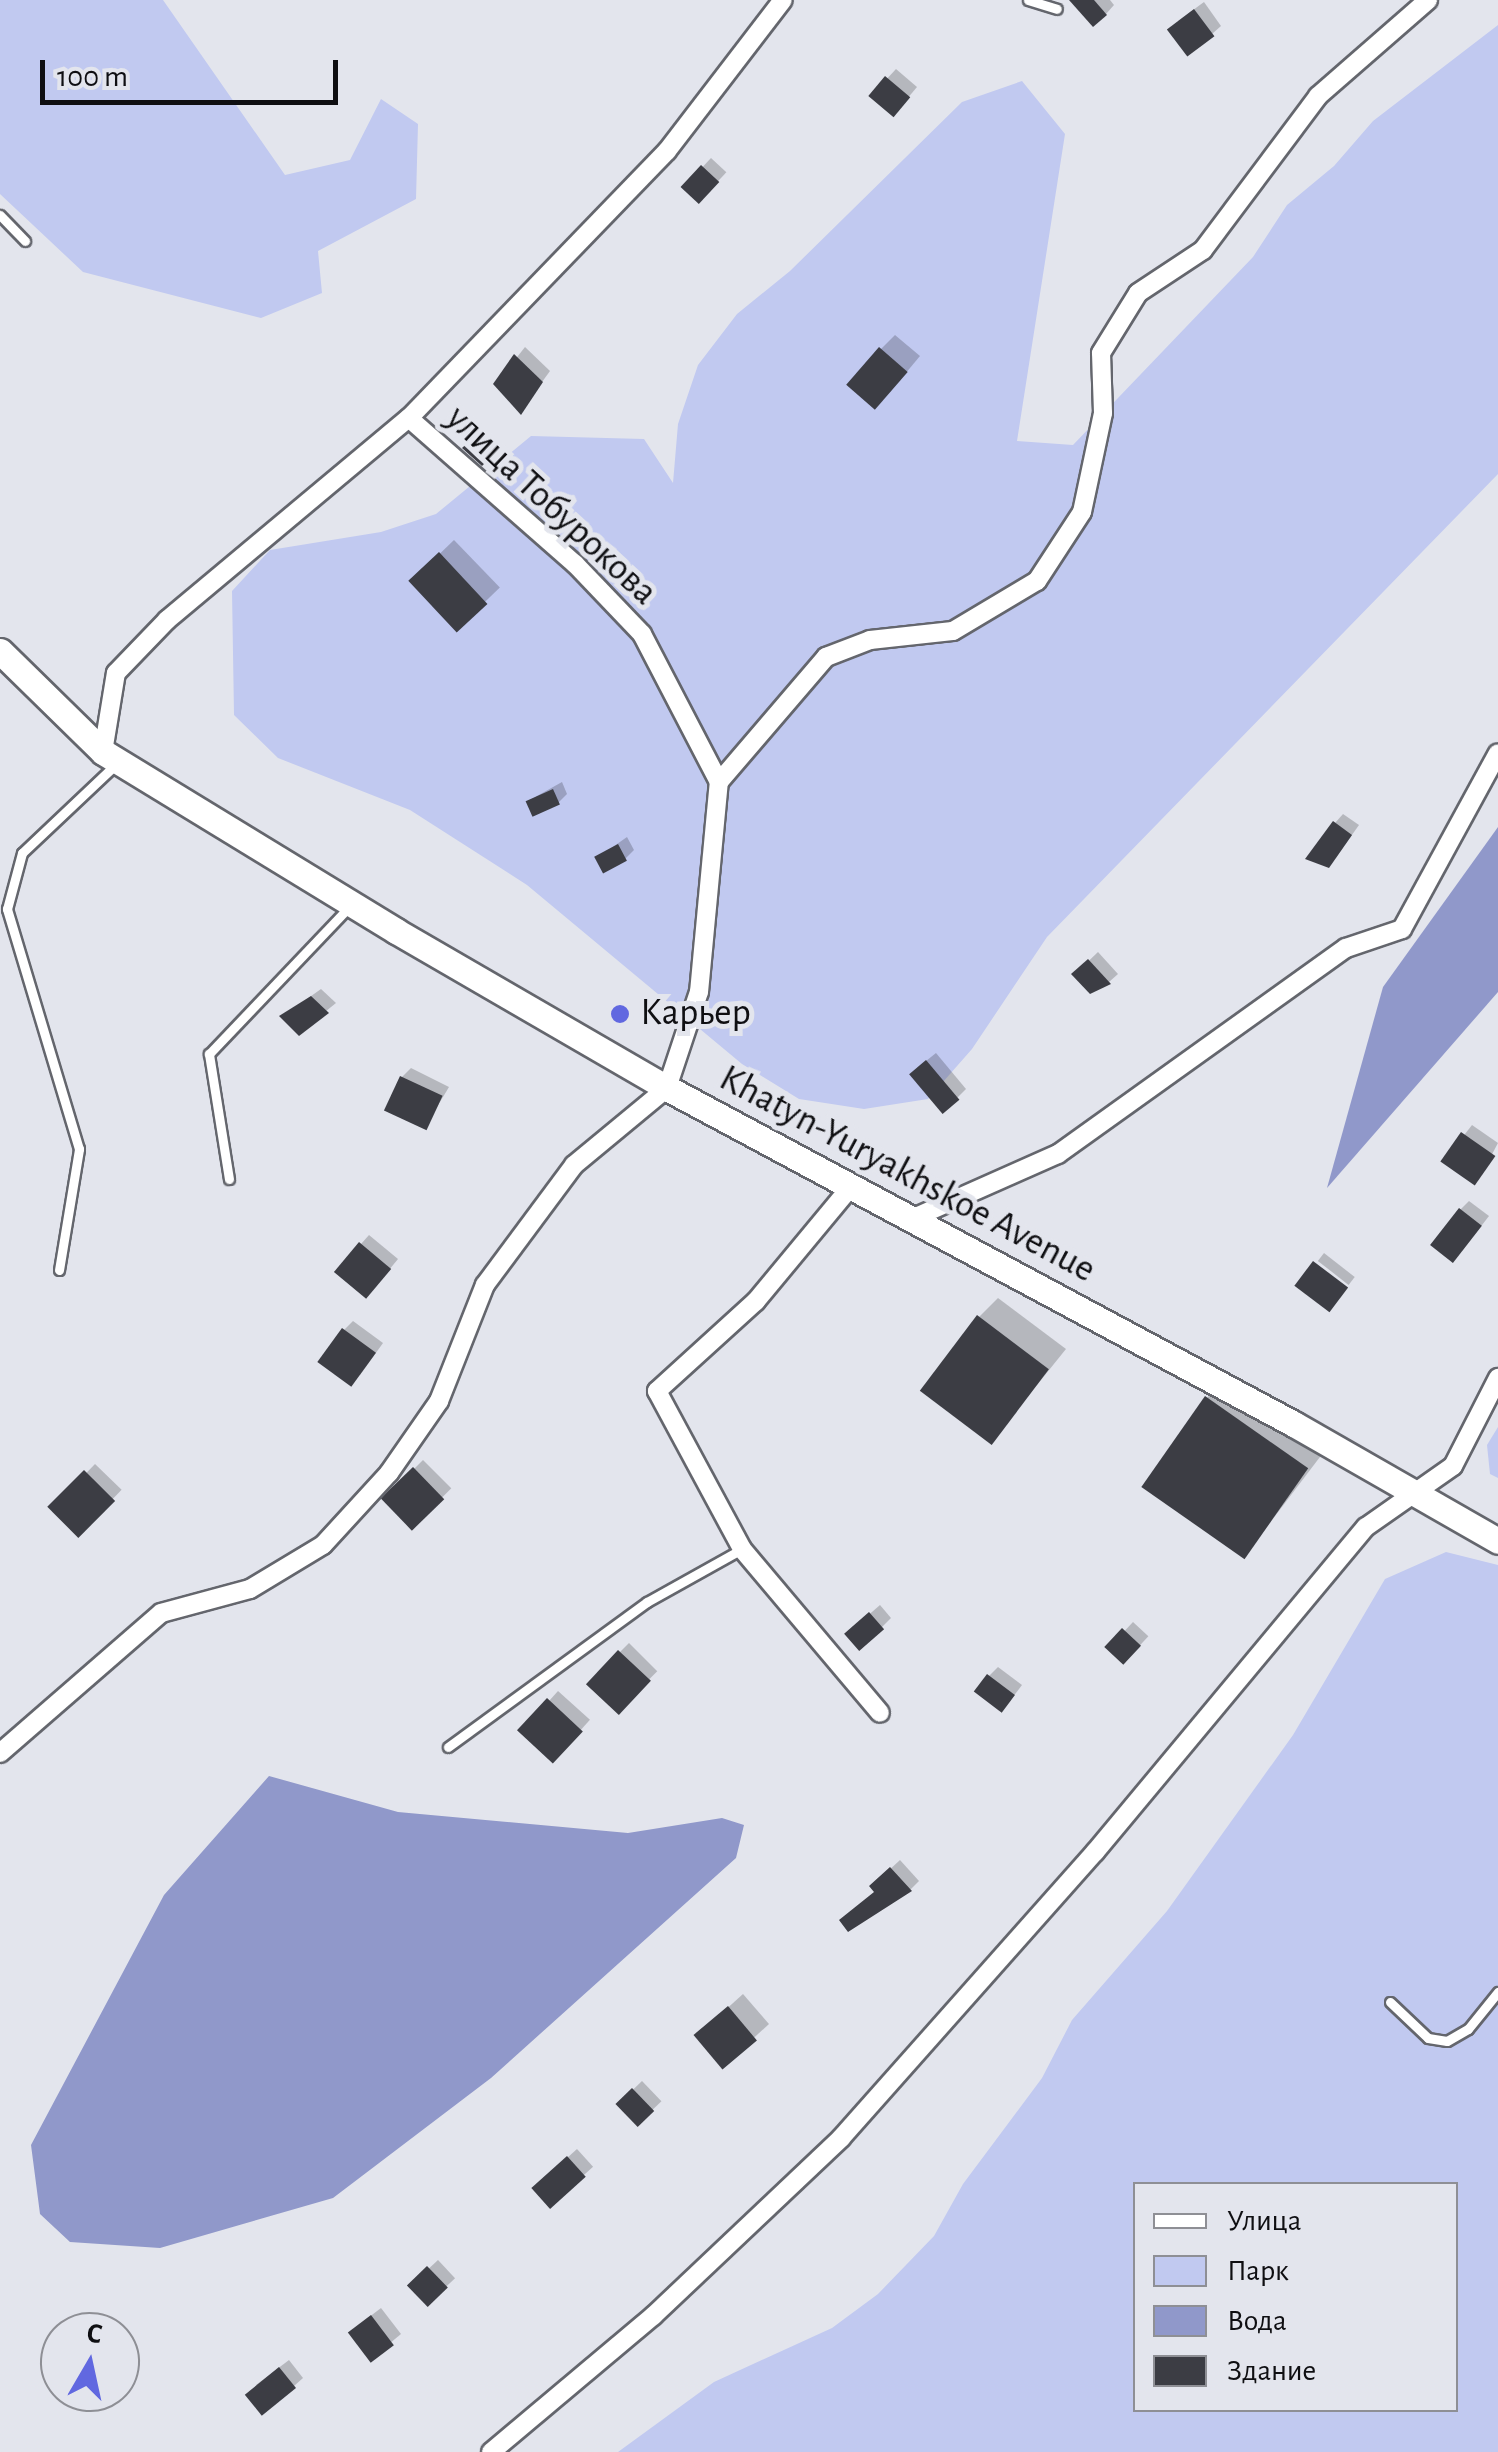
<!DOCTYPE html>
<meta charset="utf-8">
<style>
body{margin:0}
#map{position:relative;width:1498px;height:2452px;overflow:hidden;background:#e3e5ed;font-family:"Alegreya Sans",sans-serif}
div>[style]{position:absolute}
.green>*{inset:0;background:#c1c9f0}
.water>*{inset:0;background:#9098ca}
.shadow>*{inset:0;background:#0003;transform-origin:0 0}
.building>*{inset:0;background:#3c3d44;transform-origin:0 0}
.roads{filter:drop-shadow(2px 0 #64666d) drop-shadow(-2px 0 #64666d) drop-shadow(0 2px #64666d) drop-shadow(0 -2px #64666d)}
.lane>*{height:9px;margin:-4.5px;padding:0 4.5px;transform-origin:4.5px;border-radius:4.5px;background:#fff}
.street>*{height:18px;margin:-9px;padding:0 9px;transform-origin:9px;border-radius:9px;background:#fff}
.secondary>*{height:25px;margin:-12.5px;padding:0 12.5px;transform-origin:12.5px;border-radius:12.5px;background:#fff}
.dots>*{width:28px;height:28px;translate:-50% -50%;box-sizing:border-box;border:5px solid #e3e5ed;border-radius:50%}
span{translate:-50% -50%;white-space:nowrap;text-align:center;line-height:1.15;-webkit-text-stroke:10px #e3e5ed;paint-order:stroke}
.street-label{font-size:38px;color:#0f0f12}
.poi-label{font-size:38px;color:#0f0f12}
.left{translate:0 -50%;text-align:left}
.legend{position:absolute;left:1133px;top:2182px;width:325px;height:230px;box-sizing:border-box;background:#e3e5ed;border:2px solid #8e8f95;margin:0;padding:12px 18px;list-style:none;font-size:30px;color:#0f0f12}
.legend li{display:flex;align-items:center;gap:20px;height:50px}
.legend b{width:50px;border:2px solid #8e8f95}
.north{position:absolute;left:40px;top:2312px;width:100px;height:100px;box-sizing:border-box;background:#e3e5ed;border:2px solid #8e8f95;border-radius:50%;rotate:9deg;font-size:28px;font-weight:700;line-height:40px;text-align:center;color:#0f0f12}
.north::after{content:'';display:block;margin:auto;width:35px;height:45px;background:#6168e0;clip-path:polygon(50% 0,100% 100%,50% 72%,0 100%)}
.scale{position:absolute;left:40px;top:60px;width:298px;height:45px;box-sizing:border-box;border:5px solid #0f0f12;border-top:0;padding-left:12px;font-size:30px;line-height:35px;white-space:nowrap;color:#0f0f12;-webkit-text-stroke:8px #e3e5ed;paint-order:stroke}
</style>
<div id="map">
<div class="green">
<div style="clip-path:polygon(0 0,163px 0,285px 175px,350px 160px,381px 99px,418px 124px,416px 199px,318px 251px,322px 293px,261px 318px,83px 272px,0 194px)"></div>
<div style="clip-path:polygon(1498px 25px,1498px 474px,1047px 937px,972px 1049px,928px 1099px,864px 1109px,799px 1099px,742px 1064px,527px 885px,410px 810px,278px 758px,234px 715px,232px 591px,270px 550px,381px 532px,436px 514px,531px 436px,644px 439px,673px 483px,678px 424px,698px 365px,737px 314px,790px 271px,962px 102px,1022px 81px,1065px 134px,1017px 441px,1073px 445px,1253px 257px,1287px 205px,1334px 166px,1373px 121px)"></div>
<div style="clip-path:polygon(1498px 1427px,1498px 1478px,1490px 1474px,1487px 1445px)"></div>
<div style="clip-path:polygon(evenodd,1446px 1552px,1498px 1565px,1498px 2452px,618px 2452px,714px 2382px,832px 2328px,878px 2294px,934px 2236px,963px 2184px,1042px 2078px,1072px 2020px,1167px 1911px,1293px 1735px,1385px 1579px,1446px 1552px,1136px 2184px,1456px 2184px,1456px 2410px,1136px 2410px,1136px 2184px)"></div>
</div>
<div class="water">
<div style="clip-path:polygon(1498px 827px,1498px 992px,1327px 1188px,1383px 987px)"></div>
<div style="clip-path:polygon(269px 1776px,398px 1812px,628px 1833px,722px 1818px,744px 1825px,736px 1858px,491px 2078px,333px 2198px,160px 2248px,70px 2242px,40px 2214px,31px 2145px,164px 1895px)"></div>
</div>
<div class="shadow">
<div style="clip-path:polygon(1082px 0,1110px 0,1114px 5px,1106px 14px)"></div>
<div style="clip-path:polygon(1204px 2px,1221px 26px,1212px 34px,1178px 21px)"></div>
<div style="clip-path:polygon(896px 69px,917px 87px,901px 106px,871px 96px)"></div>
<div style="left:711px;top:158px;width:21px;height:40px;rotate:43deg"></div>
<div style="clip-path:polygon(895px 335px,920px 356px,890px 392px,881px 349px)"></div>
<div style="clip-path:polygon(525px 347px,550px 371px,521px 411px,496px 384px)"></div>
<div style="left:483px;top:431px;width:21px;height:24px;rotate:45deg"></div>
<div style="left:454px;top:540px;width:66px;height:59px;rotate:46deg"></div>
<div style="clip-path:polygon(562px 782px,567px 794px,558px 803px,528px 801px)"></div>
<div style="clip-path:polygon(1343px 814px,1359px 825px,1337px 856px,1335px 823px)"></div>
<div style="clip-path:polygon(627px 837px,634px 850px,625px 859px,597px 858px)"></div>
<div style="clip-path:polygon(1098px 952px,1118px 974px,1109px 982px,1075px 974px)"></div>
<div style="clip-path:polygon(321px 989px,336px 1003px,299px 1033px,283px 1016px)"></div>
<div style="clip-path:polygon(936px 1053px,966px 1089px,957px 1098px,921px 1065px)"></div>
<div style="clip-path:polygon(411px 1068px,449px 1087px,425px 1127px,402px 1077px)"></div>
<div style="clip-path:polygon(1472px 1125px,1498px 1143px,1482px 1173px,1444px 1161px)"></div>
<div style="clip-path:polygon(1469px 1201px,1489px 1216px,1462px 1251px,1460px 1210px)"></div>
<div style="clip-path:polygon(369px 1235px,398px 1259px,375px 1287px,361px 1244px)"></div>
<div style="left:1324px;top:1253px;width:39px;height:10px;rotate:38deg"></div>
<div style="clip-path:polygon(998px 1298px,1066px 1349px,991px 1442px,979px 1317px)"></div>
<div style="clip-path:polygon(353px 1321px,383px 1343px,360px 1375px,344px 1330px)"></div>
<div style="clip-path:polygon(1226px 1379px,1326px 1449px,1244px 1557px,1207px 1398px)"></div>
<div style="left:423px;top:1460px;width:40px;height:54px;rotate:45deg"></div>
<div style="left:95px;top:1464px;width:37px;height:62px;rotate:44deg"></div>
<div style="clip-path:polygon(880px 1605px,891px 1618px,882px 1627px,857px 1625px)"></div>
<div style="left:1133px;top:1622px;width:21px;height:35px;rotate:43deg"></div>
<div style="left:629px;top:1643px;width:40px;height:57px;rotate:45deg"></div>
<div style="clip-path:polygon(998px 1667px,1022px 1685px,1010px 1701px,989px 1676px)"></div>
<div style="left:558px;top:1691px;width:43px;height:54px;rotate:42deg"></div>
<div style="clip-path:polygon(900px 1860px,919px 1881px,911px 1889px,877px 1891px,872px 1886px)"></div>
<div style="clip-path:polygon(743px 1994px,769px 2024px,724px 2065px,712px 2022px)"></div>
<div style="left:642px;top:2081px;width:28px;height:33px;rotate:46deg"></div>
<div style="left:577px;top:2149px;width:24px;height:57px;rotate:48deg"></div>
<div style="left:438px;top:2260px;width:25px;height:38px;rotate:47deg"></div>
<div style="clip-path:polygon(381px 2308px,401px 2334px,371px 2359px,360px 2324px)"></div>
<div style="clip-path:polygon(289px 2360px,303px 2378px,294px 2386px,256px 2385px)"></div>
</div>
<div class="building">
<div style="clip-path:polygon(1069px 0,1094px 0,1107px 15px,1093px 27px)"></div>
<div style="left:1194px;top:9px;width:34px;height:34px;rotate:53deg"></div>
<div style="left:885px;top:76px;width:33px;height:26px;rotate:40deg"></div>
<div style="left:701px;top:165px;width:25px;height:30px;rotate:43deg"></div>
<div style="left:879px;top:347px;width:38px;height:50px;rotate:41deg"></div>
<div style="clip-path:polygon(514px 354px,543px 382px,521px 415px,493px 384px)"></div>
<div style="clip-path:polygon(473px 438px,491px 457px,482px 466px,462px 448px)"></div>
<div style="left:439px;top:552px;width:71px;height:42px;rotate:47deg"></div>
<div style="left:553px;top:789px;width:17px;height:30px;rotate:66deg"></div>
<div style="clip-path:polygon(1333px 821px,1352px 835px,1329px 868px,1305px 859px)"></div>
<div style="left:618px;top:844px;width:19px;height:27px;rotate:62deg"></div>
<div style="clip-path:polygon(1088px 959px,1111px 984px,1090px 994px,1071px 974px)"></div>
<div style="clip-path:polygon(311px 996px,329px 1013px,299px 1036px,279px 1016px)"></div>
<div style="left:926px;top:1060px;width:52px;height:22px;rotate:50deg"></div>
<div style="left:400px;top:1076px;width:47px;height:38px;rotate:25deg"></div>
<div style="left:1461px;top:1132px;width:42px;height:36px;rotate:35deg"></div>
<div style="left:1459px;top:1208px;width:29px;height:47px;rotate:38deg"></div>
<div style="left:359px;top:1242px;width:42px;height:39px;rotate:40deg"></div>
<div style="left:1313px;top:1261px;width:44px;height:31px;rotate:37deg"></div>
<div style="left:977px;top:1315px;width:90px;height:95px;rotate:37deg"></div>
<div style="left:342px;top:1328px;width:42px;height:42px;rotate:36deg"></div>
<div style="left:1205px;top:1396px;width:126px;height:111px;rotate:35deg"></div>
<div style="left:413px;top:1467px;width:45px;height:45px;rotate:46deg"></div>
<div style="left:84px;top:1470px;width:44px;height:52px;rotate:45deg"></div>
<div style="left:869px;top:1612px;width:23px;height:33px;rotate:49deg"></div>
<div style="left:1122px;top:1628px;width:26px;height:26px;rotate:43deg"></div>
<div style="left:618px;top:1650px;width:45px;height:47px;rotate:43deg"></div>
<div style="left:987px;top:1674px;width:35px;height:22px;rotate:37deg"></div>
<div style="left:547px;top:1698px;width:49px;height:44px;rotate:43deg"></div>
<div style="clip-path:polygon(890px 1867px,912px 1891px,848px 1932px,839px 1920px,874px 1892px,869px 1886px)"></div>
<div style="left:728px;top:2006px;width:45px;height:45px;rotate:50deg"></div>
<div style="left:632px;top:2088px;width:32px;height:23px;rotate:46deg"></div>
<div style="left:567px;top:2156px;width:28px;height:48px;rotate:48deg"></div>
<div style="left:427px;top:2266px;width:30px;height:28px;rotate:46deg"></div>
<div style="left:371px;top:2315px;width:38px;height:29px;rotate:53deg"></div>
<div style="left:279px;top:2367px;width:27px;height:44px;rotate:51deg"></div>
</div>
<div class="roads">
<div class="lane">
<div style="left:1028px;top:0;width:30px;rotate:17deg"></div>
<div style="left:0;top:215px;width:36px;rotate:46deg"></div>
<div style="left:229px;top:1179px;width:127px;rotate:-99.1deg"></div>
<div style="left:209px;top:1054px;width:204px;rotate:-46.4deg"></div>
<div style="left:59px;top:1270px;width:123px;rotate:-80.6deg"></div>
<div style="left:79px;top:1149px;width:251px;rotate:-106.7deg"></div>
<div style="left:7px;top:909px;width:58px;rotate:-75deg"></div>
<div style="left:22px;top:853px;width:129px;rotate:-43.4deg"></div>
<div style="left:448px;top:1747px;width:246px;rotate:-36.1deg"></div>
<div style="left:647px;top:1602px;width:109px;rotate:-29.2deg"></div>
<div style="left:1390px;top:2002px;width:52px;rotate:43.5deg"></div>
<div style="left:1428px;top:2038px;width:19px;rotate:9deg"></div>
<div style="left:1447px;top:2041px;width:24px;rotate:-30deg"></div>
<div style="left:1468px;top:2029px;width:48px;rotate:-51deg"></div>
</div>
<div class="street">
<div style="left:103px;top:752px;width:80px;rotate:-80.7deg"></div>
<div style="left:116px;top:673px;width:74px;rotate:-46.1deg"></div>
<div style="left:167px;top:620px;width:315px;rotate:-39.9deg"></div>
<div style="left:409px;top:418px;width:371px;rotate:-46deg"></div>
<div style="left:667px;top:151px;width:190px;rotate:-52.5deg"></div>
<div style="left:719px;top:782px;width:165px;rotate:-49.4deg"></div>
<div style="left:826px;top:657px;width:47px;rotate:-21.1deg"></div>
<div style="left:870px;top:640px;width:83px;rotate:-6.2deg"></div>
<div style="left:953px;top:631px;width:98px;rotate:-30.8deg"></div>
<div style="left:1037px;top:581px;width:82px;rotate:-56.9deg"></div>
<div style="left:1082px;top:512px;width:101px;rotate:-78deg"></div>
<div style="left:1103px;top:413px;width:60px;rotate:-91.9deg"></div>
<div style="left:1101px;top:353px;width:70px;rotate:-58.3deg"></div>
<div style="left:1138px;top:293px;width:78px;rotate:-33.5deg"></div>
<div style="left:1203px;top:250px;width:192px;rotate:-53.2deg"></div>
<div style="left:1318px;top:96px;width:146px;rotate:-41.1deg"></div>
<div style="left:849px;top:1189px;width:146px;rotate:129.7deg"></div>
<div style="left:756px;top:1301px;width:134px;rotate:137.7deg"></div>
<div style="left:657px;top:1391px;width:179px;rotate:61.7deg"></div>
<div style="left:742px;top:1549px;width:214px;rotate:49.9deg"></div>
<div style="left:909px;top:1220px;width:163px;rotate:-23.9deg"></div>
<div style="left:1058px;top:1154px;width:354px;rotate:-35.6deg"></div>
<div style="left:1346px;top:948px;width:59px;rotate:-18.7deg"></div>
<div style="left:1402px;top:929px;width:200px;rotate:-61.4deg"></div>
<div style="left:0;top:1753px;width:213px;rotate:-41deg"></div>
<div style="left:161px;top:1613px;width:92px;rotate:-15.1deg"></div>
<div style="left:250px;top:1589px;width:85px;rotate:-31.1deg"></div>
<div style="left:323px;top:1545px;width:98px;rotate:-47.5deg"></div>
<div style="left:389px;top:1473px;width:88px;rotate:-55.2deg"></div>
<div style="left:439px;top:1401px;width:125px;rotate:-68.4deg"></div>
<div style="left:485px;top:1285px;width:149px;rotate:-53.4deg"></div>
<div style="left:574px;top:1165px;width:121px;rotate:-39.6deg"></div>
<div style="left:667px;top:1088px;width:101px;rotate:-71.6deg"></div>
<div style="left:699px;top:992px;width:211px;rotate:-84.6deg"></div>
<div style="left:719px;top:782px;width:167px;rotate:-117.5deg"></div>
<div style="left:642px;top:634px;width:97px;rotate:-133.7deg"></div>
<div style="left:575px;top:564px;width:221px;rotate:-138.7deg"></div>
<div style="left:491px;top:2452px;width:212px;rotate:-40deg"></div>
<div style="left:653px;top:2316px;width:259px;rotate:-43.4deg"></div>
<div style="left:841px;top:2138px;width:383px;rotate:-48.4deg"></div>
<div style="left:1095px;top:1852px;width:423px;rotate:-50.2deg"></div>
<div style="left:1366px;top:1527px;width:106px;rotate:-35deg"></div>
<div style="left:1453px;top:1466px;width:99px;rotate:-62.9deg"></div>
</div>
<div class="secondary">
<div style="left:0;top:651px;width:144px;rotate:44.4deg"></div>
<div style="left:103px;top:752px;width:343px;rotate:31.4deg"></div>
<div style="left:396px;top:931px;width:313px;rotate:30.1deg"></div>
<div style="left:667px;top:1088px;width:711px;rotate:28.19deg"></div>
<div style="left:1294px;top:1424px;width:235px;rotate:29.8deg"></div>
</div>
</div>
<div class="dots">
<div style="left:620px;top:1014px;background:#6168e0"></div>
</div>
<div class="street-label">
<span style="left:551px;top:506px;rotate:43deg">улица Тобурокова</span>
<span style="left:907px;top:1175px;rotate:28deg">Khatyn-Yuryakhskoe Avenue</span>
</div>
<div class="poi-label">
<span class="left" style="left:640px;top:1014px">Карьер</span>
</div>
<ul class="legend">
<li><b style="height:12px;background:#fff"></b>Улица</li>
<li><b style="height:28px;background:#c1c9f0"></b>Парк</li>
<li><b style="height:28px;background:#9098ca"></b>Вода</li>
<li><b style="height:28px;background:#3c3d44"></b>Здание</li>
</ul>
<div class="north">С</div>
<div class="scale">100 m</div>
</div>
